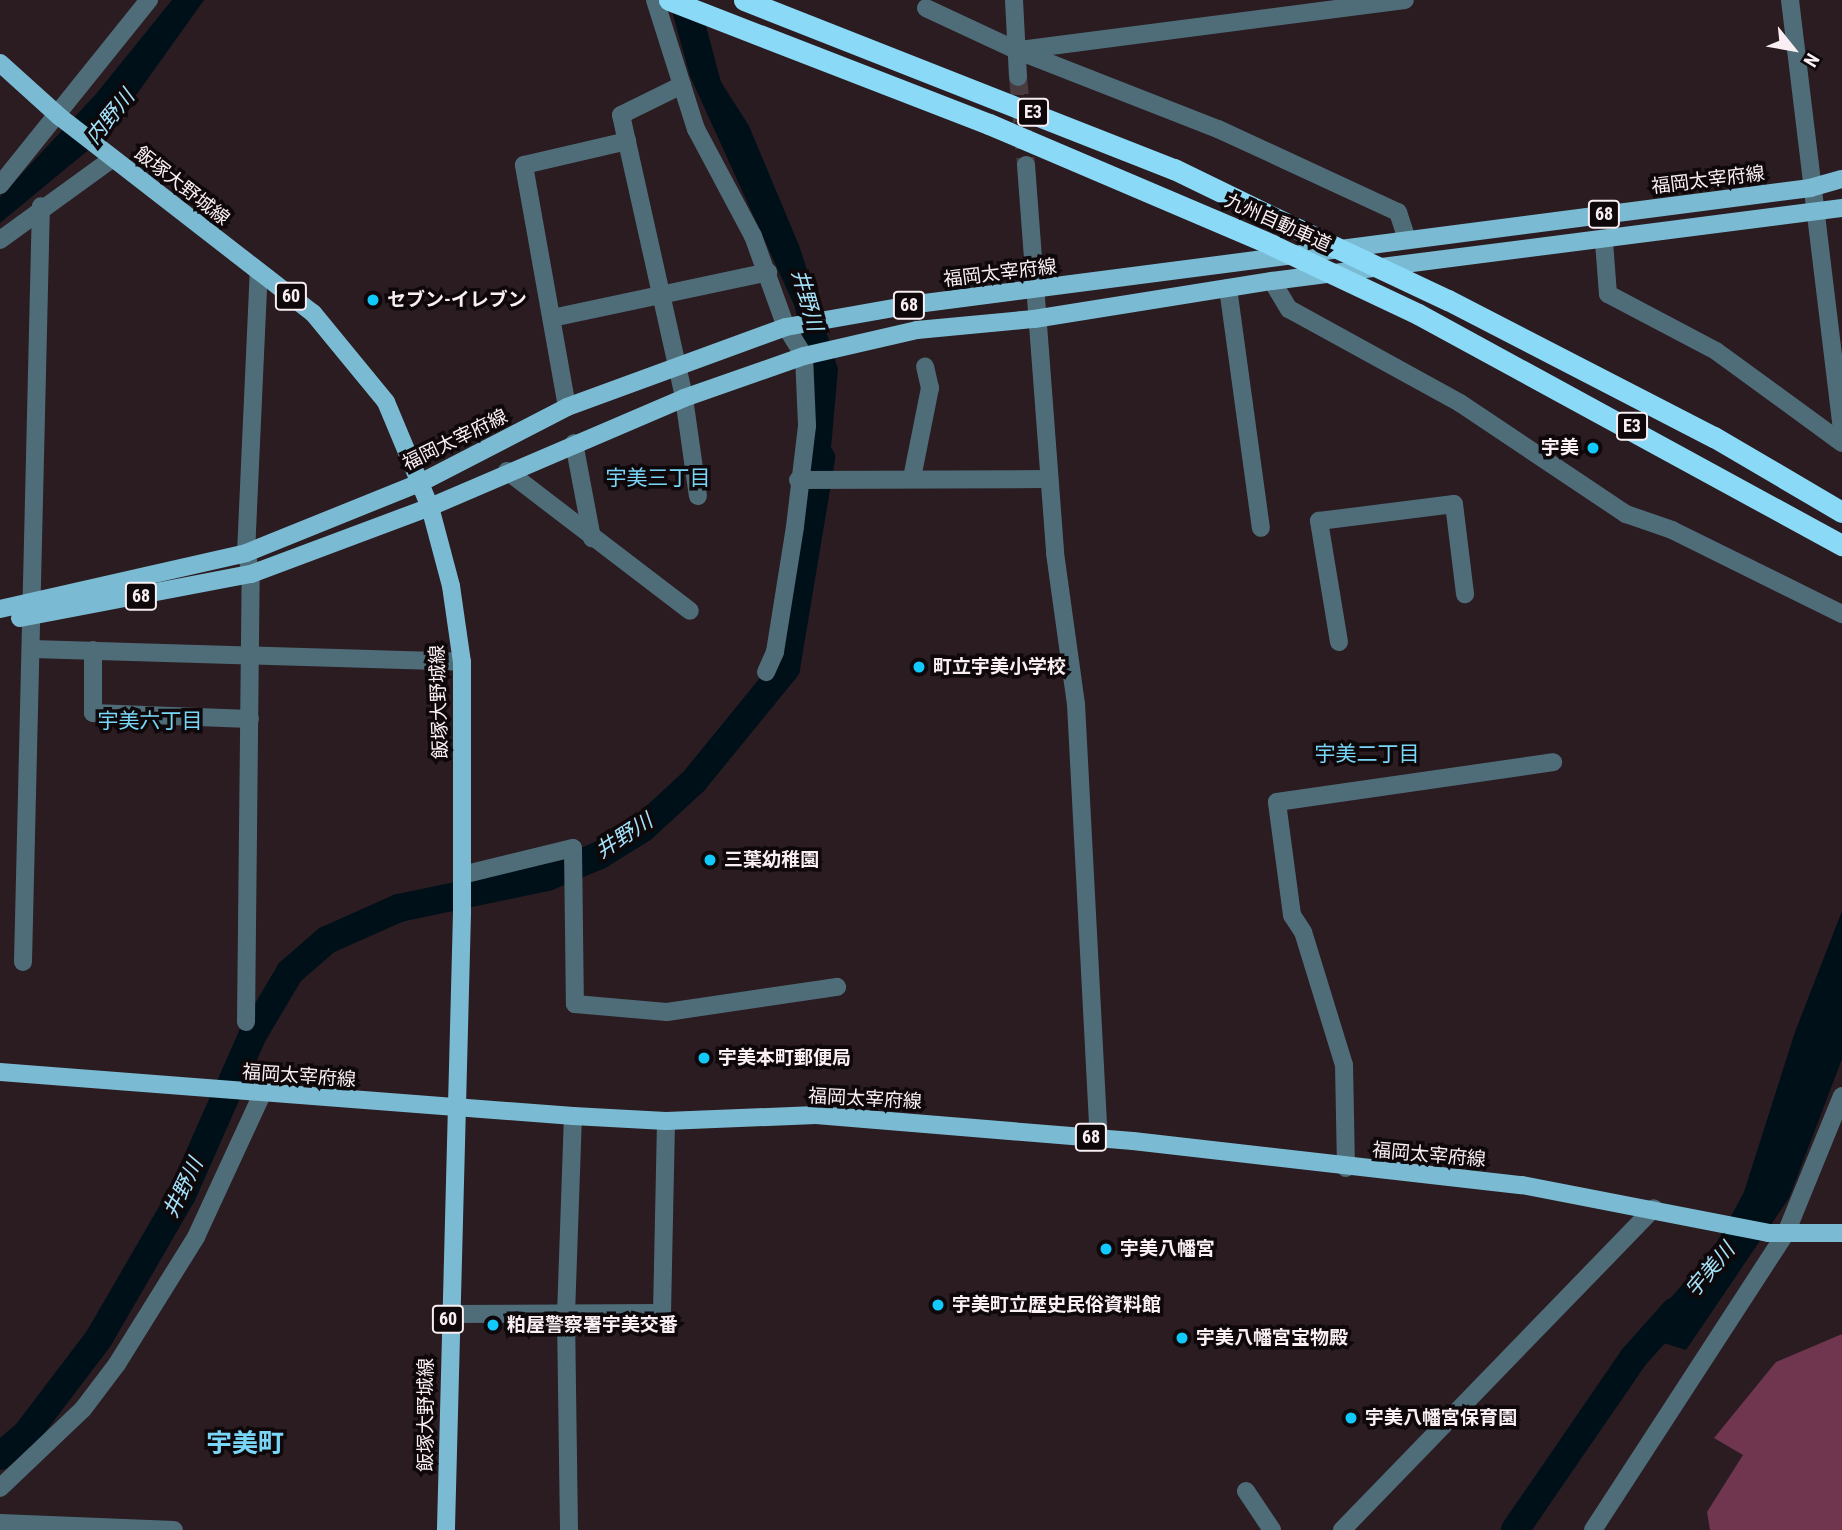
<!DOCTYPE html>
<meta charset="utf-8">
<style>
body{margin:0}
#map{position:relative;width:1842px;height:1530px;overflow:hidden;background:#2a1c21;font-family:"Roboto Condensed","Noto Sans JP",sans-serif}
div>[style]{position:absolute}
.forest>*{inset:0;background:#70364f}
.water>*{inset:0;background:#001018}
.river>*{height:28px;margin:-14px;padding:0 14px;transform-origin:14px;border-radius:14px;background:#001018}
.tertiary-tunnel>*{height:18px;margin-top:-9px;transform-origin:0;background:repeating-linear-gradient(90deg,#493c40 0 18px,transparent 0 27px)}
.minor>*{height:18px;margin:-9px;padding:0 9px;transform-origin:9px;border-radius:9px;background:#4f6d79}
.tertiary>*{height:18px;margin:-9px;padding:0 9px;transform-origin:9px;border-radius:9px;background:#4f6d79}
.primary>*{height:18px;margin:-9px;padding:0 9px;transform-origin:9px;border-radius:9px;background:#7abbd3}
.motorway>*{height:21px;margin:-10.5px;padding:0 10.5px;transform-origin:10.5px;border-radius:10.5px;background:#8adaf7}
.motorway-bridge>*{height:21px;margin:-10.5px;padding:0 10.5px;transform-origin:10.5px;border-radius:10.5px;background:#8adaf7}
.dots>*{width:19px;height:19px;translate:-50% -50%;box-sizing:border-box;border:4px solid #0e080a;border-radius:50%}
span{translate:-50% -50%;white-space:nowrap;text-align:center;line-height:1.15;-webkit-text-stroke:7px #0e080a;paint-order:stroke}
.shield-label span{padding:2px 5px;background:#0e080a;border:2px solid;border-radius:5px;-webkit-text-stroke-width:0}
.shield-label{font-size:18px;color:#f9eef2;font-weight:700}
.street-label{font-size:19px;color:#f9eef2}
.poi-label{font-size:19px;color:#f9eef2;font-weight:700}
.left{translate:0 -50%;text-align:left}
.right{translate:-100% -50%;text-align:right}
.water-label{font-size:21px;color:#a5e3fb;font-style:italic}
.neighbourhood-label{font-size:21px;color:#79d6f7}
.district-label{font-size:26px;color:#79d6f7;font-weight:700}
.north{position:absolute;left:1758px;top:14px;width:70px;height:70px;-webkit-text-stroke:5px #0e080a;paint-order:stroke;rotate:121deg;font-size:19px;font-weight:700;line-height:28px;text-align:center;color:#f9eef2}
.north::after{content:'';display:block;margin:auto;width:24px;height:32px;background:#f9eef2;clip-path:polygon(50% 0,100% 100%,50% 72%,0 100%)}
</style>
<div id="map">
<div class="forest">
<div style="clip-path:polygon(1842px 1334px,1842px 1530px,1710px 1530px,1707px 1512px,1743px 1455px,1714px 1438px,1776px 1362px)"></div>
</div>
<div class="water">
<div style="clip-path:polygon(172px 0,204px 0,109px 133px,0 223px,0 197px,96px 94px)"></div>
<div style="clip-path:polygon(669px 0,699px 0,721px 82px,749px 126px,800px 248px,838px 369px,827px 493px,804px 500px,815px 405px,813px 373px,794px 305px,690px 76px)"></div>
<div style="clip-path:polygon(1842px 911px,1842px 1059px,1789px 1198px,1686px 1350px,1638px 1335px,1712px 1251px,1744px 1192px,1795px 1032px)"></div>
</div>
<div class="river">
<div style="left:0;top:1456px;width:35px;rotate:-40deg"></div>
<div style="left:27px;top:1433px;width:119px;rotate:-52.8deg"></div>
<div style="left:99px;top:1338px;width:165px;rotate:-59.9deg"></div>
<div style="left:182px;top:1195px;width:174px;rotate:-66.2deg"></div>
<div style="left:252px;top:1036px;width:74px;rotate:-59.3deg"></div>
<div style="left:290px;top:972px;width:49px;rotate:-40.9deg"></div>
<div style="left:327px;top:940px;width:79px;rotate:-24deg"></div>
<div style="left:399px;top:908px;width:151px;rotate:-11.8deg"></div>
<div style="left:547px;top:877px;width:57px;rotate:-22.5deg"></div>
<div style="left:600px;top:855px;width:51px;rotate:-32.1deg"></div>
<div style="left:643px;top:828px;width:69px;rotate:-42.7deg"></div>
<div style="left:694px;top:781px;width:146px;rotate:-50.8deg"></div>
<div style="left:786px;top:668px;width:213px;rotate:-80.5deg"></div>
<div style="left:1515px;top:1530px;width:209px;rotate:-55.5deg"></div>
<div style="left:1633px;top:1358px;width:62px;rotate:-48.3deg"></div>
</div>
<div class="tertiary-tunnel">
<div style="left:1018px;top:77px;width:88px;rotate:84.8deg"></div>
</div>
<div class="minor">
<div style="left:655px;top:0;width:135px;rotate:72.4deg"></div>
<div style="left:696px;top:129px;width:121px;rotate:62deg"></div>
<div style="left:753px;top:236px;width:97px;rotate:70.1deg"></div>
<div style="left:786px;top:327px;width:34px;rotate:58deg"></div>
<div style="left:804px;top:356px;width:70px;rotate:87.5deg"></div>
<div style="left:807px;top:426px;width:102px;rotate:96.8deg"></div>
<div style="left:795px;top:527px;width:127px;rotate:99.1deg"></div>
<div style="left:775px;top:652px;width:22px;rotate:114deg"></div>
<div style="left:926px;top:8px;width:99px;rotate:25deg"></div>
<div style="left:1016px;top:50px;width:217px;rotate:21.4deg"></div>
<div style="left:1218px;top:129px;width:198px;rotate:24.8deg"></div>
<div style="left:1398px;top:212px;width:28px;rotate:72deg"></div>
<div style="left:1020px;top:50px;width:388px;rotate:-7.4deg"></div>
<div style="left:682px;top:85px;width:68px;rotate:153.8deg"></div>
<div style="left:621px;top:115px;width:290px;rotate:77.4deg"></div>
<div style="left:684px;top:398px;width:99px;rotate:81.9deg"></div>
<div style="left:0;top:240px;width:138px;rotate:-35.9deg"></div>
<div style="left:1604px;top:242px;width:52px;rotate:85.6deg"></div>
<div style="left:1608px;top:294px;width:122px;rotate:27.8deg"></div>
<div style="left:1716px;top:351px;width:156px;rotate:36.1deg"></div>
<div style="left:1228px;top:288px;width:242px;rotate:82.2deg"></div>
<div style="left:552px;top:318px;width:221px;rotate:-12deg"></div>
<div style="left:567px;top:407px;width:246px;rotate:-100.1deg"></div>
<div style="left:524px;top:165px;width:106px;rotate:-13.1deg"></div>
<div style="left:574px;top:443px;width:97px;rotate:79.3deg"></div>
<div style="left:507px;top:471px;width:230px;rotate:37.4deg"></div>
<div style="left:912px;top:478px;width:92px;rotate:-78.7deg"></div>
<div style="left:930px;top:388px;width:22px;rotate:-103deg"></div>
<div style="left:798px;top:480px;width:251px;rotate:-0.2deg"></div>
<div style="left:1339px;top:642px;width:123px;rotate:-99.4deg"></div>
<div style="left:1319px;top:521px;width:136px;rotate:-7.2deg"></div>
<div style="left:1454px;top:504px;width:91px;rotate:83deg"></div>
<div style="left:32px;top:649px;width:430px;rotate:1.7deg"></div>
<div style="left:93px;top:650px;width:63px;rotate:90deg"></div>
<div style="left:93px;top:713px;width:157px;rotate:2.2deg"></div>
<div style="left:462px;top:875px;width:114px;rotate:-13.7deg"></div>
<div style="left:573px;top:848px;width:156px;rotate:89.3deg"></div>
<div style="left:575px;top:1004px;width:92px;rotate:5deg"></div>
<div style="left:667px;top:1012px;width:172px;rotate:-8.4deg"></div>
<div style="left:23px;top:962px;width:756px;rotate:-88.64deg"></div>
<div style="left:246px;top:1022px;width:448px;rotate:-89.4deg"></div>
<div style="left:251px;top:574px;width:22px;rotate:-103deg"></div>
<div style="left:246px;top:553px;width:281px;rotate:-87.4deg"></div>
<div style="left:1346px;top:1168px;width:103px;rotate:-91.1deg"></div>
<div style="left:1344px;top:1065px;width:139px;rotate:-107.1deg"></div>
<div style="left:1303px;top:932px;width:20px;rotate:-123deg"></div>
<div style="left:1292px;top:915px;width:114px;rotate:-97.6deg"></div>
<div style="left:1277px;top:802px;width:279px;rotate:-8.2deg"></div>
<div style="left:1786px;top:1233px;width:148px;rotate:-67.8deg"></div>
<div style="left:448px;top:1314px;width:214px;rotate:-0.3deg"></div>
<div style="left:662px;top:1313px;width:192px;rotate:-88.8deg"></div>
<div style="left:0;top:1488px;width:115px;rotate:-43.6deg"></div>
<div style="left:83px;top:1409px;width:56px;rotate:-52.9deg"></div>
<div style="left:117px;top:1364px;width:150px;rotate:-58.1deg"></div>
<div style="left:196px;top:1237px;width:157px;rotate:-65.2deg"></div>
<div style="left:1246px;top:1491px;width:47px;rotate:56.3deg"></div>
<div style="left:0;top:1523px;width:174px;rotate:2.3deg"></div>
<div style="left:569px;top:1530px;width:215px;rotate:-90.8deg"></div>
<div style="left:566px;top:1315px;width:199px;rotate:-88deg"></div>
<div style="left:1342px;top:1530px;width:448px;rotate:-45.9deg"></div>
</div>
<div class="tertiary">
<div style="left:1014px;top:0;width:77px;rotate:87deg"></div>
<div style="left:1790px;top:0;width:432px;rotate:83.1deg"></div>
<div style="left:1026px;top:165px;width:389px;rotate:85.7deg"></div>
<div style="left:1055px;top:553px;width:152px;rotate:82.1deg"></div>
<div style="left:1076px;top:704px;width:435px;rotate:87deg"></div>
<div style="left:0;top:185px;width:238px;rotate:-51.2deg"></div>
<div style="left:1272px;top:281px;width:33px;rotate:59deg"></div>
<div style="left:1289px;top:309px;width:195px;rotate:28.8deg"></div>
<div style="left:1460px;top:403px;width:200px;rotate:33.8deg"></div>
<div style="left:1626px;top:514px;width:49px;rotate:19.2deg"></div>
<div style="left:1672px;top:530px;width:190px;rotate:26.3deg"></div>
<div style="left:1593px;top:1530px;width:354px;rotate:-57deg"></div>
</div>
<div class="primary">
<div style="left:0;top:63px;width:81px;rotate:42deg"></div>
<div style="left:60px;top:117px;width:320px;rotate:37.8deg"></div>
<div style="left:313px;top:313px;width:115px;rotate:50.6deg"></div>
<div style="left:386px;top:402px;width:114px;rotate:67.3deg"></div>
<div style="left:430px;top:507px;width:82px;rotate:75.1deg"></div>
<div style="left:451px;top:586px;width:77px;rotate:81.8deg"></div>
<div style="left:462px;top:662px;width:251px;rotate:90deg"></div>
<div style="left:462px;top:913px;width:617px;rotate:91.49deg"></div>
<div style="left:0;top:609px;width:252px;rotate:-12.8deg"></div>
<div style="left:246px;top:553px;width:190px;rotate:-22deg"></div>
<div style="left:422px;top:482px;width:163px;rotate:-27.3deg"></div>
<div style="left:567px;top:407px;width:233px;rotate:-20.1deg"></div>
<div style="left:786px;top:327px;width:133px;rotate:-10deg"></div>
<div style="left:917px;top:304px;width:901px;rotate:-7.4deg"></div>
<div style="left:1810px;top:188px;width:33px;rotate:-16deg"></div>
<div style="left:20px;top:618px;width:235px;rotate:-10.8deg"></div>
<div style="left:251px;top:574px;width:191px;rotate:-20.5deg"></div>
<div style="left:430px;top:507px;width:276px;rotate:-23.2deg"></div>
<div style="left:684px;top:398px;width:127px;rotate:-19.3deg"></div>
<div style="left:804px;top:356px;width:116px;rotate:-13deg"></div>
<div style="left:917px;top:330px;width:118px;rotate:-5.4deg"></div>
<div style="left:1034px;top:319px;width:241px;rotate:-9.1deg"></div>
<div style="left:1272px;top:281px;width:575px;rotate:-7.3deg"></div>
<div style="left:0;top:1072px;width:575px;rotate:4.39deg"></div>
<div style="left:573px;top:1116px;width:93px;rotate:3.1deg"></div>
<div style="left:666px;top:1121px;width:150px;rotate:-2.3deg"></div>
<div style="left:816px;top:1115px;width:318px;rotate:4.7deg"></div>
<div style="left:1133px;top:1141px;width:391px;rotate:6.5deg"></div>
<div style="left:1522px;top:1185px;width:251px;rotate:11deg"></div>
<div style="left:1768px;top:1233px;width:74px"></div>
</div>
<div class="motorway">
<div style="left:669px;top:0;width:343px;rotate:21.2deg"></div>
<div style="left:989px;top:124px;width:308px;rotate:23.1deg"></div>
<div style="left:744px;top:0;width:462px;rotate:21.5deg"></div>
<div style="left:1174px;top:169px;width:158px;rotate:25.9deg"></div>
<div style="left:1448px;top:300px;width:299px;rotate:27.3deg"></div>
<div style="left:1714px;top:437px;width:148px;rotate:30.4deg"></div>
<div style="left:1418px;top:314px;width:483px;rotate:28.6deg"></div>
</div>
<div class="motorway-bridge">
<div style="left:1316px;top:238px;width:146px;rotate:25.2deg"></div>
<div style="left:1272px;top:245px;width:161px;rotate:25.3deg"></div>
</div>
<div class="dots">
<div style="left:373px;top:300px;background:#11cafb"></div>
<div style="left:1593px;top:448px;background:#11cafb"></div>
<div style="left:919px;top:667px;background:#11cafb"></div>
<div style="left:710px;top:860px;background:#11cafb"></div>
<div style="left:704px;top:1058px;background:#11cafb"></div>
<div style="left:1106px;top:1249px;background:#11cafb"></div>
<div style="left:938px;top:1305px;background:#11cafb"></div>
<div style="left:493px;top:1325px;background:#11cafb"></div>
<div style="left:1182px;top:1338px;background:#11cafb"></div>
<div style="left:1351px;top:1418px;background:#11cafb"></div>
</div>
<div class="shield-label">
<span style="left:1033px;top:112px">E3</span>
<span style="left:1604px;top:214px">68</span>
<span style="left:291px;top:296px">60</span>
<span style="left:909px;top:305px">68</span>
<span style="left:1632px;top:426px">E3</span>
<span style="left:141px;top:596px">68</span>
<span style="left:1091px;top:1137px">68</span>
<span style="left:448px;top:1319px">60</span>
</div>
<div class="street-label">
<span style="left:1708px;top:180px;rotate:-7deg">福岡太宰府線</span>
<span style="left:182px;top:186px;rotate:38deg">飯塚大野城線</span>
<span style="left:1278px;top:223px;rotate:24deg">九州自動車道</span>
<span style="left:1000px;top:273px;rotate:-7deg">福岡太宰府線</span>
<span style="left:455px;top:440px;rotate:-26deg">福岡太宰府線</span>
<span style="left:439px;top:702px;rotate:-92deg">飯塚大野城線</span>
<span style="left:299px;top:1076px;rotate:4deg">福岡太宰府線</span>
<span style="left:865px;top:1099px;rotate:3deg">福岡太宰府線</span>
<span style="left:1429px;top:1155px;rotate:5deg">福岡太宰府線</span>
<span style="left:426px;top:1415px;rotate:-90deg">飯塚大野城線</span>
</div>
<div class="poi-label">
<span class="left" style="left:387px;top:300px">セブン-イレブン</span>
<span class="right" style="left:1579px;top:448px">宇美</span>
<span class="left" style="left:933px;top:667px">町立宇美小学校</span>
<span class="left" style="left:724px;top:860px">三葉幼稚園</span>
<span class="left" style="left:718px;top:1058px">宇美本町郵便局</span>
<span class="left" style="left:1120px;top:1249px">宇美八幡宮</span>
<span class="left" style="left:952px;top:1305px">宇美町立歴史民俗資料館</span>
<span class="left" style="left:507px;top:1325px">粕屋警察署宇美交番</span>
<span class="left" style="left:1196px;top:1338px">宇美八幡宮宝物殿</span>
<span class="left" style="left:1365px;top:1418px">宇美八幡宮保育園</span>
</div>
<div class="water-label">
<span style="left:110px;top:117px;rotate:-51deg">内野川</span>
<span style="left:807px;top:300px;rotate:74deg">井野川</span>
<span style="left:624px;top:836px;rotate:-33deg">井野川</span>
<span style="left:183px;top:1188px;rotate:-64deg">井野川</span>
<span style="left:1710px;top:1270px;rotate:-50deg">宇美川</span>
</div>
<div class="neighbourhood-label">
<span style="left:658px;top:478px">宇美三丁目</span>
<span style="left:150px;top:721px">宇美六丁目</span>
<span style="left:1367px;top:754px">宇美二丁目</span>
</div>
<div class="district-label">
<span style="left:245px;top:1444px">宇美町</span>
</div>
<div class="north">N</div>
</div>
